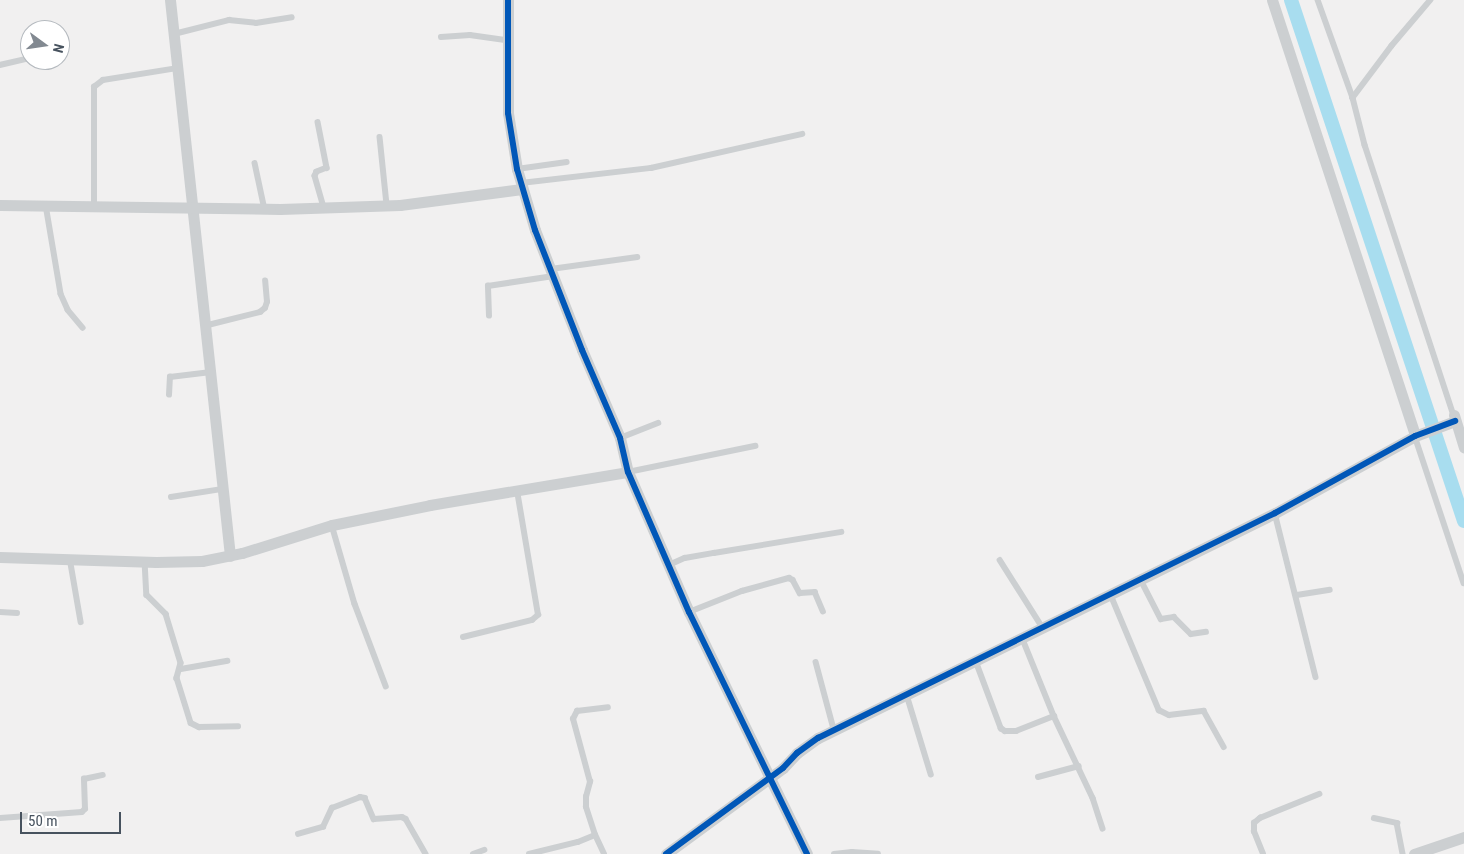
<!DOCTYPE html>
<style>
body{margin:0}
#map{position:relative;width:1464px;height:854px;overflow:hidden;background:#f1f0f0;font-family:"Roboto Condensed",sans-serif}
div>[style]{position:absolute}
.canal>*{height:14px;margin:-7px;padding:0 7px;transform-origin:7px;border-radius:7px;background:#a8ddef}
.service>*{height:5.5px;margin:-2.75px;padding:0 2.75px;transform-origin:2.75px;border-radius:2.75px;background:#cccfd1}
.minor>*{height:11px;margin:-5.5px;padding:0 5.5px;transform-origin:5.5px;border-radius:5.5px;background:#cccfd1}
.cycleway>*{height:6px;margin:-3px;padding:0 3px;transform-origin:3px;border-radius:3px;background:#0057b8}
span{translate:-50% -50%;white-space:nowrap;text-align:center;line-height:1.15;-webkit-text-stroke:4px #fff;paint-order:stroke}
.north{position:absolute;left:20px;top:20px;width:50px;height:50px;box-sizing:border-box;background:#fff;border:1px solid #b5babf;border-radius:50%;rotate:104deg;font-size:14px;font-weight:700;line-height:20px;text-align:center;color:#47525e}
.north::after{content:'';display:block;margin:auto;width:18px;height:22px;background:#828991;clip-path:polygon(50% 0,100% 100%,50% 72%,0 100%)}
.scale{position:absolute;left:20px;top:812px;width:101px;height:22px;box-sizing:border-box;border:2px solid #47525e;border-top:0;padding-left:6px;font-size:15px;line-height:18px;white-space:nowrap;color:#47525e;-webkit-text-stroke:4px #fff;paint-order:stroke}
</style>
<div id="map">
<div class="canal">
<div style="left:1291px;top:0;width:549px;rotate:71.63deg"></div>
</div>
<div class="service">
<div style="left:1318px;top:0;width:104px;rotate:70.3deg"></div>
<div style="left:1431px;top:0;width:60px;rotate:130.3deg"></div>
<div style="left:1392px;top:46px;width:65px;rotate:126.9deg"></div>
<div style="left:1353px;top:98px;width:49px;rotate:75.7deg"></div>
<div style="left:1365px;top:145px;width:284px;rotate:71.8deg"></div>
<div style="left:174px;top:34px;width:57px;rotate:-14.3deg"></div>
<div style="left:229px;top:20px;width:27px;rotate:6deg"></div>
<div style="left:256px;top:23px;width:36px;rotate:-9deg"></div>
<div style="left:441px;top:37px;width:29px;rotate:-4deg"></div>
<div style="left:470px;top:35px;width:37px;rotate:8deg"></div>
<div style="left:0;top:65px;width:31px;rotate:-13deg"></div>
<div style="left:318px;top:122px;width:47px;rotate:78.9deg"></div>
<div style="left:327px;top:168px;width:11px;rotate:158deg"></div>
<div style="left:317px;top:172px;width:4px;rotate:117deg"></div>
<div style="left:315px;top:176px;width:33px;rotate:74deg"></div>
<div style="left:380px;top:137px;width:68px;rotate:84.1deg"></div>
<div style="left:255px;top:163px;width:48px;rotate:78deg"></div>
<div style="left:517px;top:169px;width:50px;rotate:-8deg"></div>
<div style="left:521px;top:183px;width:131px;rotate:-6.6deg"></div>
<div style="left:651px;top:168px;width:155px;rotate:-12.7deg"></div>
<div style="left:46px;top:205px;width:90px;rotate:80.4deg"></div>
<div style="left:61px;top:294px;width:17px;rotate:66deg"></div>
<div style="left:68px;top:310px;width:23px;rotate:50deg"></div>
<div style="left:94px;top:206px;width:119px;rotate:-90deg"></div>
<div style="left:94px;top:87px;width:11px;rotate:-38deg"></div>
<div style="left:103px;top:80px;width:76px;rotate:-9.1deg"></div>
<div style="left:551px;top:269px;width:87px;rotate:-7.9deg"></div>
<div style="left:489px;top:316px;width:30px;rotate:-92deg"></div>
<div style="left:488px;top:286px;width:66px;rotate:-8.7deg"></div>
<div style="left:204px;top:326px;width:58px;rotate:-14deg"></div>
<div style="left:260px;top:312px;width:6px;rotate:-39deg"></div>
<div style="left:265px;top:308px;width:6px;rotate:-72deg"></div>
<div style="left:267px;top:302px;width:21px;rotate:-95deg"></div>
<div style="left:169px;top:395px;width:18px;rotate:-87deg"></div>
<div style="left:170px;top:377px;width:39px;rotate:-7deg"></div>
<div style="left:1415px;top:436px;width:155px;rotate:71.6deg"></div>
<div style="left:620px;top:438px;width:41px;rotate:-21.5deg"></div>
<div style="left:628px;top:472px;width:130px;rotate:-11.6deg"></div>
<div style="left:171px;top:497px;width:52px;rotate:-8.9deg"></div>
<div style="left:1275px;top:513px;width:169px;rotate:76deg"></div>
<div style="left:332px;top:525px;width:82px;rotate:73.8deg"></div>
<div style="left:355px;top:604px;width:88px;rotate:69.3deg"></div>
<div style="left:70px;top:558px;width:65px;rotate:80.2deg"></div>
<div style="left:1000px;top:560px;width:80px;rotate:57.7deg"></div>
<div style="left:145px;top:561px;width:34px;rotate:87deg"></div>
<div style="left:147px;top:595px;width:27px;rotate:45deg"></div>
<div style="left:166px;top:614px;width:51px;rotate:73deg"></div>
<div style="left:181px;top:663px;width:16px;rotate:105deg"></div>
<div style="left:177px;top:678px;width:47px;rotate:72.7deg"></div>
<div style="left:191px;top:723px;width:9px;rotate:27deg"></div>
<div style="left:199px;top:727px;width:39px;rotate:-1deg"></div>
<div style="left:669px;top:565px;width:17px;rotate:-24deg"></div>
<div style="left:685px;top:558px;width:29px;rotate:-10deg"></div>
<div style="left:714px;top:553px;width:129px;rotate:-9.4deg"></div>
<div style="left:1141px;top:580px;width:44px;rotate:62.9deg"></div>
<div style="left:1161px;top:619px;width:13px;rotate:-9deg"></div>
<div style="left:1174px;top:617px;width:24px;rotate:45deg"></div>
<div style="left:1191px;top:634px;width:15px;rotate:-8deg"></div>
<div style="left:1111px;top:595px;width:125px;rotate:67.3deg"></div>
<div style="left:1159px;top:710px;width:11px;rotate:27deg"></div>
<div style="left:1169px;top:715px;width:35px;rotate:-7deg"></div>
<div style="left:1204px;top:711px;width:41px;rotate:60.9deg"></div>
<div style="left:1297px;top:595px;width:33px;rotate:-9deg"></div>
<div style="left:0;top:612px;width:17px;rotate:3deg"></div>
<div style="left:689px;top:612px;width:57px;rotate:-21.6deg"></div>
<div style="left:742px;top:591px;width:49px;rotate:-15.5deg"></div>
<div style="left:789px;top:578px;width:4px;rotate:27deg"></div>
<div style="left:793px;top:580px;width:15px;rotate:62deg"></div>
<div style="left:800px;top:593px;width:15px;rotate:-4deg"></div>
<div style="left:815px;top:592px;width:21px;rotate:67deg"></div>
<div style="left:463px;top:637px;width:71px;rotate:-13.8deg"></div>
<div style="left:532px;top:620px;width:8px;rotate:-40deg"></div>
<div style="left:538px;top:615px;width:126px;rotate:-99.6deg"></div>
<div style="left:1022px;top:637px;width:85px;rotate:67.9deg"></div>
<div style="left:1054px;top:716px;width:91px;rotate:64.6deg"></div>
<div style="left:1093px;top:798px;width:32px;rotate:72deg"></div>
<div style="left:976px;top:661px;width:72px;rotate:69.5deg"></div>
<div style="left:1001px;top:728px;width:5px;rotate:37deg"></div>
<div style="left:1005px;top:731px;width:11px"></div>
<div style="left:1016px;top:731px;width:41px;rotate:-21.5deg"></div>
<div style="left:816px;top:662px;width:69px;rotate:75deg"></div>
<div style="left:181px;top:669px;width:47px;rotate:-9.9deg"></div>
<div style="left:907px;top:695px;width:83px;rotate:73.1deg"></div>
<div style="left:1038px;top:777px;width:42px;rotate:-15deg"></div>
<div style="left:0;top:818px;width:82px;rotate:-4.2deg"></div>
<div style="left:82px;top:812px;width:4px;rotate:-45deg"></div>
<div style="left:85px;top:809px;width:30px;rotate:-92deg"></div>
<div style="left:84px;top:779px;width:19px;rotate:-12deg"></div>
<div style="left:1374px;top:818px;width:24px;rotate:12deg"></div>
<div style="left:1397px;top:823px;width:32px;rotate:79deg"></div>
<div style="left:298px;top:834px;width:26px;rotate:-16deg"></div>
<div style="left:323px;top:827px;width:21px;rotate:-65deg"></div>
<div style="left:332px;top:808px;width:30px;rotate:-21deg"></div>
<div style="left:360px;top:797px;width:5px;rotate:11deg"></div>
<div style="left:365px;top:798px;width:23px;rotate:67deg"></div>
<div style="left:374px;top:819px;width:28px;rotate:-4deg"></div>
<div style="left:402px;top:817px;width:4px;rotate:27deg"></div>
<div style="left:406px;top:819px;width:40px;rotate:60.3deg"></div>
<div style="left:473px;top:854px;width:12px;rotate:-20deg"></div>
<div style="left:529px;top:854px;width:50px;rotate:-13.8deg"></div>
<div style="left:578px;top:842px;width:18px;rotate:-22deg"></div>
<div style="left:604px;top:854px;width:21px;rotate:-115deg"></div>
<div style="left:595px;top:835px;width:29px;rotate:-108deg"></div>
<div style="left:586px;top:807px;width:10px;rotate:-90deg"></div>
<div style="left:586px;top:797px;width:16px;rotate:-75deg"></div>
<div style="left:590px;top:782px;width:65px;rotate:-105.1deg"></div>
<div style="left:573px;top:719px;width:9px;rotate:-63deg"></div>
<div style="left:577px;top:711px;width:31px;rotate:-7deg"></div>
<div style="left:834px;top:854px;width:18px;rotate:-6deg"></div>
<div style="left:852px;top:852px;width:26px;rotate:4deg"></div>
<div style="left:1263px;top:854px;width:24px;rotate:-112deg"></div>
<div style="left:1254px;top:832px;width:9px;rotate:-90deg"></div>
<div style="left:1254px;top:823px;width:8px;rotate:-40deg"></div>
<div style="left:1260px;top:818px;width:64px;rotate:-22.1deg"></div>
</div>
<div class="minor">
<div style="left:170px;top:0;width:559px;rotate:83.84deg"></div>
<div style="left:508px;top:0;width:113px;rotate:90deg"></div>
<div style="left:508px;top:113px;width:57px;rotate:80.9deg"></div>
<div style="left:517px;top:169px;width:64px;rotate:73.6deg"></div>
<div style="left:535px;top:230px;width:129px;rotate:68.6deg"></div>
<div style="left:582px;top:350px;width:96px;rotate:66.6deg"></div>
<div style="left:620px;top:438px;width:35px;rotate:77deg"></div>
<div style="left:628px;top:472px;width:153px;rotate:66.5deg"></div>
<div style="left:689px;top:612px;width:269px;rotate:64deg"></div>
<div style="left:1272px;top:0;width:459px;rotate:71.8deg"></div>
<div style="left:0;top:205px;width:280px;rotate:0.8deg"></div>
<div style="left:280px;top:209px;width:120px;rotate:-1.9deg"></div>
<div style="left:400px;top:205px;width:123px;rotate:-7.5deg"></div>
<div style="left:1454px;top:415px;width:34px;rotate:73deg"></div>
<div style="left:0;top:557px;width:156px;rotate:1.8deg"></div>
<div style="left:156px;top:562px;width:46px;rotate:-1.2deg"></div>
<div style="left:202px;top:561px;width:41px;rotate:-11.3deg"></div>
<div style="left:242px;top:553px;width:94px;rotate:-17.3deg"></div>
<div style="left:332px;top:525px;width:100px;rotate:-11.5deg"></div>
<div style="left:430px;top:505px;width:201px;rotate:-9.5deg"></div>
<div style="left:666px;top:854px;width:145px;rotate:-36.3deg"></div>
<div style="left:783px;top:768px;width:21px;rotate:-47deg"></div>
<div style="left:797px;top:753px;width:26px;rotate:-36deg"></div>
<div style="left:818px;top:738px;width:509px;rotate:-26.21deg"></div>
<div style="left:1275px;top:513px;width:160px;rotate:-28.8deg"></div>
<div style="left:1415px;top:436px;width:43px;rotate:-20.6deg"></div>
<div style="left:1414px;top:854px;width:53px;rotate:-18.8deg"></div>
</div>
<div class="cycleway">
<div style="left:508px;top:0;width:113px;rotate:90deg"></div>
<div style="left:508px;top:113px;width:57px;rotate:80.9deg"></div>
<div style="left:517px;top:169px;width:64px;rotate:73.6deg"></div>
<div style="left:535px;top:230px;width:129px;rotate:68.6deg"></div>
<div style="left:582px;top:350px;width:96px;rotate:66.6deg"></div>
<div style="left:620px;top:438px;width:35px;rotate:77deg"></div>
<div style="left:628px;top:472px;width:153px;rotate:66.5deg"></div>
<div style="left:689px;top:612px;width:269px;rotate:64deg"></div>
<div style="left:666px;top:854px;width:145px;rotate:-36.3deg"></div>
<div style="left:783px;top:768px;width:21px;rotate:-47deg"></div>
<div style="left:797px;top:753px;width:26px;rotate:-36deg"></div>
<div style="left:818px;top:738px;width:509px;rotate:-26.21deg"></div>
<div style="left:1275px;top:513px;width:160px;rotate:-28.8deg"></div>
<div style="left:1415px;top:436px;width:43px;rotate:-20.6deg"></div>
</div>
<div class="north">N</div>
<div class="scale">50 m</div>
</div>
